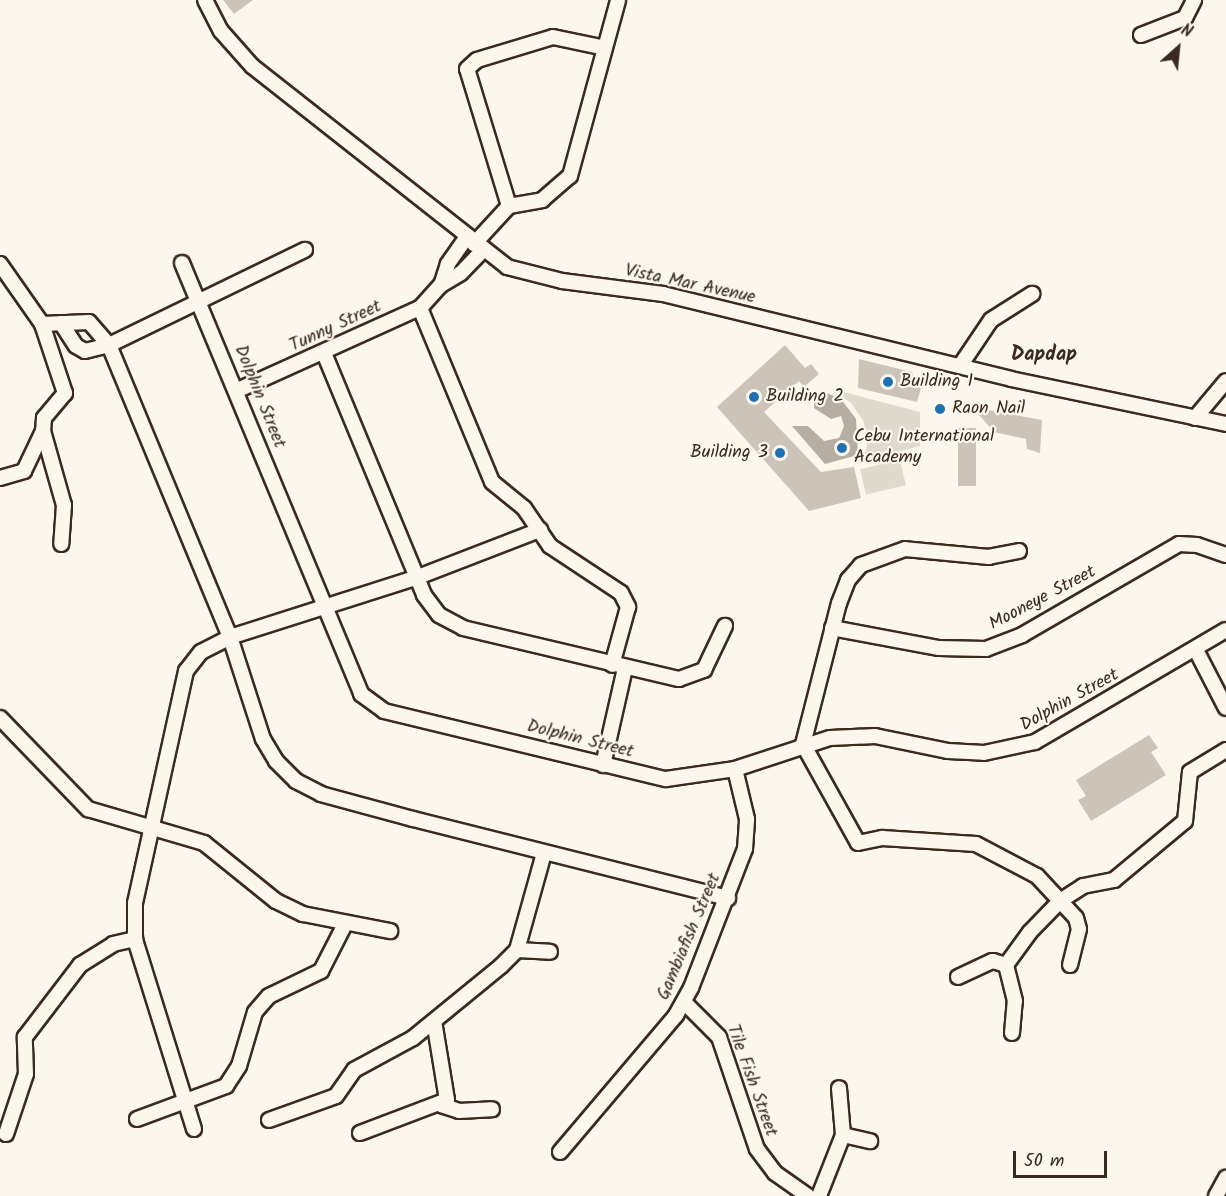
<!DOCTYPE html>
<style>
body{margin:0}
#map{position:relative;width:1226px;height:1196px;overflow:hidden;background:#fbf7ec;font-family:Kalam,sans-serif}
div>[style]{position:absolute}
.green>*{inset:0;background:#dfd9ce;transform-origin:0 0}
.water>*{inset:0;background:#b6aea2}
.building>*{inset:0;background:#ccc4b9;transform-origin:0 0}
.roads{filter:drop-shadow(2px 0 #3b2a1e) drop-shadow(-2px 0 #3b2a1e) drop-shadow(0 2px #3b2a1e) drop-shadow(0 -2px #3b2a1e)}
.minor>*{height:14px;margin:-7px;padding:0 7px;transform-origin:7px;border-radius:7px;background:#fbf7ec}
.dots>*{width:16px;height:16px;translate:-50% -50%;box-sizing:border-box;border:3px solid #fbf7ec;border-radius:50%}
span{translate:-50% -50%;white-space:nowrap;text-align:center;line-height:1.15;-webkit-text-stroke:4.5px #fbf7ec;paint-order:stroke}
.street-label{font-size:18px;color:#3b2a1e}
.poi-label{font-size:18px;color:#3b2a1e}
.left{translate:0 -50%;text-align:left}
.right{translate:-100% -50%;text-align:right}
.neighbourhood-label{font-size:20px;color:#3b2a1e;font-weight:700}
.north{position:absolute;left:1148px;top:18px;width:60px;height:60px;-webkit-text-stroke:4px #fbf7ec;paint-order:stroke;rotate:27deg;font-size:16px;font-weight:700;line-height:24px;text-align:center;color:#3b2a1e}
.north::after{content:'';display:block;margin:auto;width:21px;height:27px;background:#3b2a1e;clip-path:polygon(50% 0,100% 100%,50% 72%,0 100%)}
.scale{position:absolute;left:1013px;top:1151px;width:94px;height:27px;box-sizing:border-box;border:3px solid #3b2a1e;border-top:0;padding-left:8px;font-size:18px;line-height:21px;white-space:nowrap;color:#3b2a1e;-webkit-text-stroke:4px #fbf7ec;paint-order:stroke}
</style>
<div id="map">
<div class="green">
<div style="clip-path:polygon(832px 389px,920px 412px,920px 446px,861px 462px,867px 447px,864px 422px,851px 403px)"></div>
<div style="left:900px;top:460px;width:26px;height:41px;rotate:77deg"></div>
</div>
<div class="water">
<div style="clip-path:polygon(822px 391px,841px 399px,856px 419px,858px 455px,825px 464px,792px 426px,808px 426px,824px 441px,839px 438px,844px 426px,841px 416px,831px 419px,814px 408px,814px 396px)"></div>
</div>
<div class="building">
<div style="clip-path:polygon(223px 0,253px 0,234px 14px)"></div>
<div style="clip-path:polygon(785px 345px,805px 368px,811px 364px,819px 374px,804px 387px,799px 381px,764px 412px,821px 472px,854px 467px,861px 498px,809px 511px,717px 407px)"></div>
<div style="clip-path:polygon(859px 359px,912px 372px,915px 386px,921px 388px,917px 402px,858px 388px)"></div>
<div style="clip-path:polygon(972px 407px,1042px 420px,1040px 453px,1027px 449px,1026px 439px,994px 432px)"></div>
<div style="left:958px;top:428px;width:18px;height:58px"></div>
<div style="clip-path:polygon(1149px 735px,1158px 748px,1151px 752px,1166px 775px,1091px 821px,1078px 800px,1086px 796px,1076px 780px)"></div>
</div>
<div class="roads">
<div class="minor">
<div style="left:205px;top:0;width:35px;rotate:63deg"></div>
<div style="left:221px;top:31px;width:47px;rotate:48.5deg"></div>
<div style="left:252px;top:66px;width:325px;rotate:38.2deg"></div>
<div style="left:507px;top:267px;width:57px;rotate:14.3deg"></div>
<div style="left:562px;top:281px;width:102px;rotate:7.3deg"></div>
<div style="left:663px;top:294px;width:358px;rotate:13.7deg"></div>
<div style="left:1011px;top:379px;width:220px;rotate:11.8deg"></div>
<div style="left:1141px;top:35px;width:47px;rotate:-21.1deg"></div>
<div style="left:1185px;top:18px;width:20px;rotate:-63deg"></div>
<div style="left:509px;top:206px;width:143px;rotate:-107deg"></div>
<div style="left:467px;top:69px;width:13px;rotate:-42deg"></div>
<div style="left:477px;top:60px;width:79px;rotate:-16.8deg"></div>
<div style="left:553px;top:37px;width:53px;rotate:11.9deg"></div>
<div style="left:466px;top:238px;width:32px;rotate:125deg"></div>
<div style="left:448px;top:264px;width:22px;rotate:108deg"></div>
<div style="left:441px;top:285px;width:23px;rotate:-31deg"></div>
<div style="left:461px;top:273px;width:32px;rotate:-46deg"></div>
<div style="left:474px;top:244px;width:52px;rotate:-47.4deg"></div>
<div style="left:509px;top:206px;width:34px;rotate:-10deg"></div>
<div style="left:542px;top:200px;width:37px;rotate:-41deg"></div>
<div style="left:570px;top:176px;width:182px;rotate:-74.7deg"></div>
<div style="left:182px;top:263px;width:467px;rotate:67.4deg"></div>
<div style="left:361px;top:694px;width:29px;rotate:36deg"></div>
<div style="left:384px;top:711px;width:290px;rotate:13.6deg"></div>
<div style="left:666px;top:779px;width:70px;rotate:-8.2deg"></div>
<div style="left:735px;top:769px;width:100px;rotate:-18.1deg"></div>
<div style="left:830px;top:738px;width:45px;rotate:-2.5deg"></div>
<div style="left:875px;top:736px;width:75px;rotate:11.6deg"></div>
<div style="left:948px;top:751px;width:36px;rotate:3deg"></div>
<div style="left:984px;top:753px;width:52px;rotate:-12.2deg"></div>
<div style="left:1035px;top:742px;width:221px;rotate:-30.4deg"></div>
<div style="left:0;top:264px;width:73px;rotate:55deg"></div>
<div style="left:42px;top:324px;width:73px;rotate:71.6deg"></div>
<div style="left:65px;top:393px;width:33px;rotate:130deg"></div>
<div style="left:44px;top:418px;width:13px;rotate:94deg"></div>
<div style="left:43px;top:431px;width:77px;rotate:74.2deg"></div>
<div style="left:64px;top:505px;width:39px;rotate:94deg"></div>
<div style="left:420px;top:308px;width:188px;rotate:67.5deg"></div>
<div style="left:492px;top:482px;width:41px;rotate:39.1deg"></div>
<div style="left:524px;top:508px;width:46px;rotate:55.6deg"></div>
<div style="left:550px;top:546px;width:85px;rotate:33.5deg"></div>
<div style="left:621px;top:593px;width:16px;rotate:63deg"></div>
<div style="left:628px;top:607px;width:60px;rotate:105.4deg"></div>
<div style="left:61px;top:323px;width:27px;rotate:57deg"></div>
<div style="left:76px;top:346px;width:10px;rotate:29deg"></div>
<div style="left:85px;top:351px;width:25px;rotate:-14deg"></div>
<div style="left:109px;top:345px;width:218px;rotate:-25.9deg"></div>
<div style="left:42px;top:324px;width:47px;rotate:-2.4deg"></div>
<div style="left:89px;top:322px;width:30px;rotate:49deg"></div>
<div style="left:109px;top:345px;width:316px;rotate:67.5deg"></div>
<div style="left:230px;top:637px;width:107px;rotate:72.1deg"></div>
<div style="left:263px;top:739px;width:26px;rotate:59deg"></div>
<div style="left:276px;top:761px;width:28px;rotate:45deg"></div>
<div style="left:296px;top:781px;width:28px;rotate:27deg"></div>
<div style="left:321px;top:794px;width:95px;rotate:15.2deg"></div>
<div style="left:413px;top:819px;width:325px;rotate:14.1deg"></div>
<div style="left:324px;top:353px;width:262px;rotate:67.5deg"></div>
<div style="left:424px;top:595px;width:25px;rotate:53deg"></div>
<div style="left:439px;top:615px;width:27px;rotate:28deg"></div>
<div style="left:463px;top:628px;width:222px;rotate:13.3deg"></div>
<div style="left:679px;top:679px;width:27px;rotate:-20deg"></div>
<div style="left:704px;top:670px;width:49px;rotate:-64.5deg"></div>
<div style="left:960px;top:366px;width:55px;rotate:-56deg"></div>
<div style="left:991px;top:320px;width:49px;rotate:-32.4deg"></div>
<div style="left:238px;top:390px;width:200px;rotate:-24.3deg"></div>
<div style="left:420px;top:308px;width:31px;rotate:-48deg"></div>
<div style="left:1195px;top:418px;width:48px;rotate:-50deg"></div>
<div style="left:0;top:478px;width:25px;rotate:-16deg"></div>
<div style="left:24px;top:471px;width:44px;rotate:-64.6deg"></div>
<div style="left:1019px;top:551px;width:31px;rotate:169deg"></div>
<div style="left:989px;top:557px;width:84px;rotate:-174.6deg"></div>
<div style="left:905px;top:549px;width:47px;rotate:160deg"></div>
<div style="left:861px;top:565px;width:20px;rotate:131deg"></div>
<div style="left:848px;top:580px;width:25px;rotate:111deg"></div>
<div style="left:839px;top:603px;width:146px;rotate:104.3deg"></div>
<div style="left:803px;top:744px;width:113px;rotate:60.9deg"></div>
<div style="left:858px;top:843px;width:25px;rotate:-12deg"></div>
<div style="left:882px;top:838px;width:94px;rotate:3.7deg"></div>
<div style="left:976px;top:844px;width:69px;rotate:27.7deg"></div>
<div style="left:1037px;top:876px;width:57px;rotate:47.1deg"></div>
<div style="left:1076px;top:918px;width:11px;rotate:75deg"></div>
<div style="left:1079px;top:929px;width:37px;rotate:104deg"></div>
<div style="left:832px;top:628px;width:109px;rotate:10.6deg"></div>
<div style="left:939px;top:648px;width:47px;rotate:1.2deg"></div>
<div style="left:986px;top:649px;width:39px;rotate:-21deg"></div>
<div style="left:1022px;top:635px;width:181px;rotate:-30.1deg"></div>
<div style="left:1179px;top:544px;width:18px;rotate:3deg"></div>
<div style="left:1197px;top:545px;width:31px;rotate:19deg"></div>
<div style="left:1196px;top:650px;width:65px;rotate:62.7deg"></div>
<div style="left:0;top:718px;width:127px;rotate:46deg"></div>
<div style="left:88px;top:809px;width:121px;rotate:16.3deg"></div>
<div style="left:204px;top:843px;width:92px;rotate:38.9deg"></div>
<div style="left:276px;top:901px;width:30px;rotate:26deg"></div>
<div style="left:303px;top:914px;width:89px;rotate:11.1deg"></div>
<div style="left:603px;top:765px;width:99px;rotate:-77.2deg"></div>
<div style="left:517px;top:950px;width:33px;rotate:3deg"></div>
<div style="left:958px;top:977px;width:38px;rotate:-25deg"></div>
<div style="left:993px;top:961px;width:14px;rotate:17deg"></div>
<div style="left:685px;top:1003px;width:48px;rotate:45deg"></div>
<div style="left:719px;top:1037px;width:118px;rotate:71.3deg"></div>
<div style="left:757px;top:1149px;width:30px;rotate:53deg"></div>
<div style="left:775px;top:1173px;width:40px;rotate:34.9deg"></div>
<div style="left:1012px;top:1033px;width:32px;rotate:-85deg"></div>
<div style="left:1015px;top:1001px;width:37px;rotate:-104deg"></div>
<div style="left:1006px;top:965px;width:41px;rotate:-54deg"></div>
<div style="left:1030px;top:932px;width:43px;rotate:-45.9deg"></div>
<div style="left:1060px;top:901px;width:27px;rotate:-33deg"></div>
<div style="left:1083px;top:886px;width:32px;rotate:-11deg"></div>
<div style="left:1114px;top:880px;width:92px;rotate:-39.7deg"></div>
<div style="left:1185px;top:821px;width:49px;rotate:-84.2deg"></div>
<div style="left:1190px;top:772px;width:42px;rotate:-31.4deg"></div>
<div style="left:441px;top:1105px;width:19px;rotate:18deg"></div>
<div style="left:459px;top:1111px;width:33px;rotate:-3deg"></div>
<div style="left:137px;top:1119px;width:95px;rotate:-20.3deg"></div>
<div style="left:226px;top:1086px;width:24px;rotate:-57deg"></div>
<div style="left:239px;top:1066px;width:56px;rotate:-73.5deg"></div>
<div style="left:255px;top:1012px;width:21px;rotate:-49deg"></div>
<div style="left:269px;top:996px;width:58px;rotate:-25.7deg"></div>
<div style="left:321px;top:971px;width:51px;rotate:-62.9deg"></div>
<div style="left:269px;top:1120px;width:71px;rotate:-19.7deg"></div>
<div style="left:336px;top:1096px;width:32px;rotate:-55deg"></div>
<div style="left:354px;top:1070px;width:67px;rotate:-28.5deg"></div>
<div style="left:413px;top:1038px;width:114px;rotate:-39.3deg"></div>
<div style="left:501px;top:966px;width:23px;rotate:-45deg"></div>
<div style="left:517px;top:950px;width:101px;rotate:-74.4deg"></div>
<div style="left:194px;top:1129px;width:199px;rotate:-107.3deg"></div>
<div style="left:135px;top:939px;width:36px;rotate:-90deg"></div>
<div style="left:135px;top:903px;width:238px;rotate:-77.6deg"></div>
<div style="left:186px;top:671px;width:24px;rotate:-52deg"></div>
<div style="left:201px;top:652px;width:33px;rotate:-27deg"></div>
<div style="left:230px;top:637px;width:197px;rotate:-17.7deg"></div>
<div style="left:418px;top:577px;width:131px;rotate:-21.1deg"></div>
<div style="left:360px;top:1133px;width:93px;rotate:-20.8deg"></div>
<div style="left:447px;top:1100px;width:80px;rotate:-99.3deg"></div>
<div style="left:6px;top:1134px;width:63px;rotate:-71.6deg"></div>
<div style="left:26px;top:1074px;width:37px;rotate:-92deg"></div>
<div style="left:25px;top:1037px;width:91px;rotate:-52.6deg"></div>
<div style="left:80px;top:965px;width:39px;rotate:-32deg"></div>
<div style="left:113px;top:944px;width:23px;rotate:-13deg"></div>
<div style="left:843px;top:1135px;width:28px;rotate:13deg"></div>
<div style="left:560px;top:1152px;width:180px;rotate:-49.7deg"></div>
<div style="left:676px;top:1015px;width:31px;rotate:-61deg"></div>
<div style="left:691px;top:988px;width:149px;rotate:-68.8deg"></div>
<div style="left:745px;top:849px;width:30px;rotate:-86deg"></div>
<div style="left:747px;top:819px;width:51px;rotate:-103.5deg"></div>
<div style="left:819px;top:1196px;width:66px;rotate:-68.5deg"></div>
<div style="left:843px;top:1135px;width:47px;rotate:-94.9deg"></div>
<div style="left:1216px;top:1196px;width:21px;rotate:-61deg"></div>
</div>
</div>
<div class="dots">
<div style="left:888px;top:382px;background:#1f6fb2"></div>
<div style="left:754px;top:397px;background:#1f6fb2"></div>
<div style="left:940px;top:409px;background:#1f6fb2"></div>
<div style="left:842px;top:448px;background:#1f6fb2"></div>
<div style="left:780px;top:453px;background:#1f6fb2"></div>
</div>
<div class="street-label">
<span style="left:690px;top:285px;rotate:12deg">Vista Mar Avenue</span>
<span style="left:336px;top:327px;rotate:-25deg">Tunny Street</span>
<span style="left:259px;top:397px;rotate:68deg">Dolphin Street</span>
<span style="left:1043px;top:599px;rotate:-28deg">Mooneye Street</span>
<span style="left:1070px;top:701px;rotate:-29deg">Dolphin Street</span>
<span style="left:580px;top:740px;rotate:14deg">Dolphin Street</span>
<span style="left:690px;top:937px;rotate:-67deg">Gambiafish Street</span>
<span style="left:751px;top:1081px;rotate:70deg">Tile Fish Street</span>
</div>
<div class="poi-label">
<span class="left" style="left:900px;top:382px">Building 1</span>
<span class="left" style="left:766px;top:397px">Building 2</span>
<span class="left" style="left:952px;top:409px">Raon Nail</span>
<span class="left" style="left:854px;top:448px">Cebu International<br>Academy</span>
<span class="right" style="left:768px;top:453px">Building 3</span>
</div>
<div class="neighbourhood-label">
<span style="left:1044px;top:355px">Dapdap</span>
</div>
<div class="north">N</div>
<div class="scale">50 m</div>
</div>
